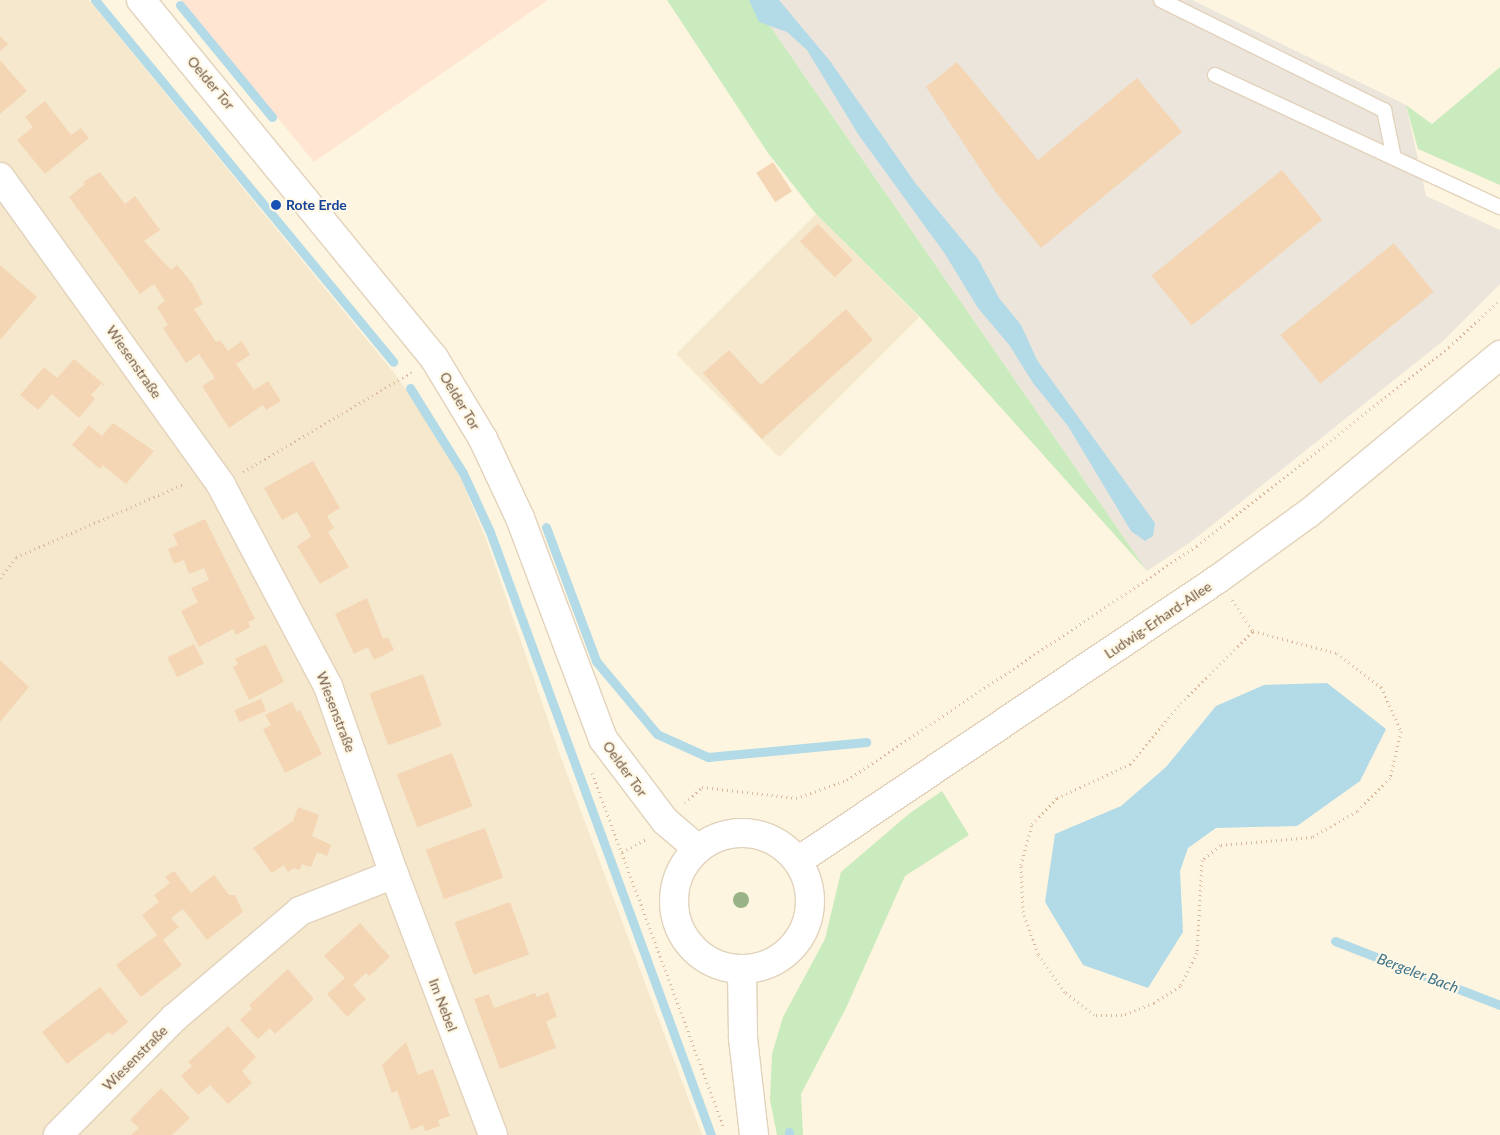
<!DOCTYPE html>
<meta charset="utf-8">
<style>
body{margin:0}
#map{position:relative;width:1500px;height:1135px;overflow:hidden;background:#fdf5df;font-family:Lato,sans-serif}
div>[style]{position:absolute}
.residential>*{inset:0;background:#f5e8cd;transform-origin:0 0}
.commercial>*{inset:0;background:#ffe5d2}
.industrial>*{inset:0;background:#ebe5db}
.green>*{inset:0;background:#caebbd}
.water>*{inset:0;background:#b3dae7}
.stream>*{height:9px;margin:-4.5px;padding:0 4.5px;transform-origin:4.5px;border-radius:4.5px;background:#b3dae7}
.building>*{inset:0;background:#f4d6b5;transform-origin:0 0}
.path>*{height:3px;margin-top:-1.5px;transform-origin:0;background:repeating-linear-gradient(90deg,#d9b999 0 1px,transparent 0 5px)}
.roads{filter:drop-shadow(1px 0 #e2d2bb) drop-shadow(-1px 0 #e2d2bb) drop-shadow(0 1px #e2d2bb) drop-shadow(0 -1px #e2d2bb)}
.service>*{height:14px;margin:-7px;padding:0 7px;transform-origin:7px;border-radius:7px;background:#fff}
.minor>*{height:28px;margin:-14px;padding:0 14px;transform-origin:14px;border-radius:14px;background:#fff}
.secondary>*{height:28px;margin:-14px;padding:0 14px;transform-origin:14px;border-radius:14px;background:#fff}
.secondary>.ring{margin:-14px;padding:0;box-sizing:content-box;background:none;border:28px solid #fff;border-radius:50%}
.trees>*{width:16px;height:16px;margin:-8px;border-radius:50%;background:#99b286}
.dots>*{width:14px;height:14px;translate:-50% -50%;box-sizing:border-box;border:2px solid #fff8e6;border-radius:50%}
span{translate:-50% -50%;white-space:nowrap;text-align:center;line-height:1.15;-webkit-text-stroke:4.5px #fff8e6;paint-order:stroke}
.street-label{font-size:14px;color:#755c46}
.transit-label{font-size:14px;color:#164399;font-weight:700}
.left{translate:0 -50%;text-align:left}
.water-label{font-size:15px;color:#3e748a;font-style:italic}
</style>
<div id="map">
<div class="residential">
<div style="clip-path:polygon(0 0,89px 0,395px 374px,434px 430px,461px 479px,486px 539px,560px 755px,702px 1135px,0 1135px)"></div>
<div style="left:816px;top:214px;width:146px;height:198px;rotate:45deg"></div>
</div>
<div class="commercial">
<div style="clip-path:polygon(181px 0,548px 0,314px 162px)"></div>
</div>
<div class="industrial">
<div style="clip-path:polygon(752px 0,1192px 0,1406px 105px,1426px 196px,1500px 230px,1500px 284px,1443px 341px,1192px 541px,1147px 571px)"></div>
</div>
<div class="green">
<div style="clip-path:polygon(667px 0,752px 0,1147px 571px,920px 317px,816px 214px,768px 153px)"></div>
<div style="clip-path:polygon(1500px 67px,1500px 185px,1418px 149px,1406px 105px,1432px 124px)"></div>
<div style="clip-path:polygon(942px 791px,969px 835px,905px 876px,846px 1008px,801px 1094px,803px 1135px,777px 1135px,770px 1100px,772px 1054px,783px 1017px,825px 939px,841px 872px,910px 813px)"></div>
</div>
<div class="water">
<div style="clip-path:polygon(749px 0,779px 0,830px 61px,916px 184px,978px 259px,999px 298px,1021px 325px,1037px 360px,1155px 523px,1153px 536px,1145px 541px,1131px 531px,1068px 426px,1033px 383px,1010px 346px,978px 308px,945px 254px,858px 134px,807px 50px,787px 32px,759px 22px)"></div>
<div style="clip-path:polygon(1327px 683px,1386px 729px,1360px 781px,1297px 826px,1216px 828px,1188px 848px,1180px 871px,1183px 932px,1148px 988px,1083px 965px,1045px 902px,1055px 834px,1121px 806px,1166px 767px,1216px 706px,1264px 685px)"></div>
</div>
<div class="stream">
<div style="left:95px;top:0;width:469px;rotate:50.5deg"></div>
<div style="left:180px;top:5px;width:145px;rotate:50.6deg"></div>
<div style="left:410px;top:388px;width:100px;rotate:58.1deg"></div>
<div style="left:463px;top:473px;width:65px;rotate:65.4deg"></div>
<div style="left:490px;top:532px;width:642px;rotate:69.87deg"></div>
<div style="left:546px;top:527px;width:143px;rotate:69.5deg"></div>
<div style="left:596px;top:661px;width:95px;rotate:50.1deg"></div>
<div style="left:657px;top:734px;width:56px;rotate:24.3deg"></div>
<div style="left:708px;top:757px;width:159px;rotate:-5.4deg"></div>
<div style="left:1335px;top:941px;width:177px;rotate:21.2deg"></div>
<div style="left:789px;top:1132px;width:3px;rotate:90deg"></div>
</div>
<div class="building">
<div style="clip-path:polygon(0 36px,8px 44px,0 51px)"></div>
<div style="clip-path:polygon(0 60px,27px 91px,0 114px)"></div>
<div style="clip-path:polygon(957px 62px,1038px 160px,1137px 78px,1182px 132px,1041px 248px,997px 194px,926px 87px)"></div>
<div style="clip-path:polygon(45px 101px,71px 135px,81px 128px,89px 138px,45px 174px,17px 140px,33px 127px,25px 117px)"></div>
<div style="left:773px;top:162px;width:35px;height:20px;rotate:57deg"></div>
<div style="left:1282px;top:170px;width:64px;height:168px;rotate:51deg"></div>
<div style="clip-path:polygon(100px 172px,125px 204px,135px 196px,160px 230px,144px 241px,171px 270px,177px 265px,192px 283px,203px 304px,194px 309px,216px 342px,220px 340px,228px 351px,242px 341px,250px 355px,236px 364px,254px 390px,268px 381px,281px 401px,266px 410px,263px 405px,229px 428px,202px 386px,215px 378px,199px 354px,186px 363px,163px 328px,168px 325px,157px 307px,165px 301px,154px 284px,140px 294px,69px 197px,85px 184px,83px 182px)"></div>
<div style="left:818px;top:224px;width:50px;height:25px;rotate:46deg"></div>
<div style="left:1394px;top:243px;width:63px;height:146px;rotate:51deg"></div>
<div style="clip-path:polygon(0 265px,37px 297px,0 340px)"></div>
<div style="clip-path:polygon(846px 309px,873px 340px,762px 439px,703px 373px,729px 350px,761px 385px)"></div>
<div style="clip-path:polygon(74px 359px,106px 386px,101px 384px,91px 395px,95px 399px,79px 418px,52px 394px,38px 410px,20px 395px,44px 367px,57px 378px)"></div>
<div style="clip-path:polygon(113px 423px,154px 451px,126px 484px,103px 465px,100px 469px,72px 445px,89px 425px,102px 436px)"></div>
<div style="clip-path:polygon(313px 461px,340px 508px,327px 516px,334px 528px,328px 532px,349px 567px,320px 584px,297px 546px,311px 537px,306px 527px,297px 512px,282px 520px,264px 488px)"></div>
<div style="clip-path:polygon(205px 519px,255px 619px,248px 622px,250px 627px,236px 635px,233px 629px,199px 647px,181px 611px,198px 602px,191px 588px,209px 580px,204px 568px,189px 574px,184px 560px,174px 564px,168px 549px,178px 545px,173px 534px)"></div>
<div style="clip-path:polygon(367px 598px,383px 639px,388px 637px,394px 650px,374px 660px,368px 647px,354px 654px,335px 614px)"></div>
<div style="left:194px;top:644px;width:22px;height:30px;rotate:63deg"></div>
<div style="clip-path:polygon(266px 644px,284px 682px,249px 700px,233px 667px,238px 664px,235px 659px)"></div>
<div style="clip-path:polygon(0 660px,29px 687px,0 722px)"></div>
<div style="left:423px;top:674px;width:55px;height:57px;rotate:70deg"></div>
<div style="left:261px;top:699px;width:13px;height:29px;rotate:67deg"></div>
<div style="clip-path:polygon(292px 702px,297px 712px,300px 710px,322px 754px,285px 773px,263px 729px,271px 725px,265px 715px)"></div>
<div style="left:452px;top:753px;width:57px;height:59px;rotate:69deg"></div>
<div style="clip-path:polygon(298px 807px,319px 815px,312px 836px,331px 845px,327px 856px,317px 852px,311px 867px,302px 864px,300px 870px,294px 868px,288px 872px,284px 865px,272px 873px,253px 848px,293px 821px)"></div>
<div style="left:485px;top:828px;width:53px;height:63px;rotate:70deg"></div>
<div style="clip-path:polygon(174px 871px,191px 893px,214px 875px,229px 895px,235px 895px,243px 912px,207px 940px,183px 909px,171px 918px,179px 927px,163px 940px,182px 965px,141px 997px,116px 965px,157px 935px,142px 915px,159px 902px,154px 895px,170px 883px,165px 877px)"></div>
<div style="left:510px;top:902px;width:56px;height:59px;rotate:70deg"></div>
<div style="clip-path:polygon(360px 923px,390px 957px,369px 976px,366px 973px,353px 985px,366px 999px,347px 1017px,327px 994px,345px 978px,324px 956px)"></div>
<div style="clip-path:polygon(288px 969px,314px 999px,275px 1034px,270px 1028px,258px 1039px,240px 1020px,252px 1009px,249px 1005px)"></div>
<div style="clip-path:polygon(100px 987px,128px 1022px,112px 1035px,109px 1032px,67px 1064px,42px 1032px)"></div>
<div style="clip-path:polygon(548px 992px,557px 1017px,546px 1021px,556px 1048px,500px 1069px,474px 999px,489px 994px,494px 1008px,535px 993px,537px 997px)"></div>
<div style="clip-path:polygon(228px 1026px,256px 1057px,242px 1071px,252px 1083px,228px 1104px,210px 1085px,198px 1095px,181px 1076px,192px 1066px,188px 1062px)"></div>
<div style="clip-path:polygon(406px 1042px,418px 1075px,433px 1069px,450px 1116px,438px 1120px,440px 1126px,425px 1131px,423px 1125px,411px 1130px,397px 1091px,392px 1093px,382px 1065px)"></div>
<div style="clip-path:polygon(161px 1088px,190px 1118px,172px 1135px,131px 1135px,139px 1128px,130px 1120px)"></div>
</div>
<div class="path">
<div style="left:243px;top:472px;width:196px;rotate:-30.6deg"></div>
<div style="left:0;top:578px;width:26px;rotate:-53deg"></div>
<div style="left:16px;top:557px;width:185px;rotate:-23.5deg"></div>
<div style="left:1232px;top:600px;width:37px;rotate:56deg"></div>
<div style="left:1253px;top:631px;width:87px;rotate:14.7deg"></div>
<div style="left:1337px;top:653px;width:56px;rotate:37.7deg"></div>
<div style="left:1381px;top:687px;width:48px;rotate:65.6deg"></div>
<div style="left:1401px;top:731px;width:48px;rotate:103.2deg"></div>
<div style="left:1390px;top:778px;width:47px;rotate:135deg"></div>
<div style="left:1357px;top:811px;width:52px;rotate:150deg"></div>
<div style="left:1312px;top:837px;width:92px;rotate:175deg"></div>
<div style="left:1220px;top:845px;width:23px;rotate:140deg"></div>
<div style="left:1202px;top:860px;width:93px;rotate:93.1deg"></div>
<div style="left:1197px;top:953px;width:37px;rotate:117deg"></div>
<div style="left:1180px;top:986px;width:31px;rotate:147deg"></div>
<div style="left:1154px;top:1003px;width:34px;rotate:159deg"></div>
<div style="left:1122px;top:1015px;width:28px;rotate:180deg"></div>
<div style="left:1094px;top:1015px;width:37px;rotate:-142deg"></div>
<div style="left:1065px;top:992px;width:47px;rotate:-125.4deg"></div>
<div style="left:1038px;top:954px;width:45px;rotate:-109.7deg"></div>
<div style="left:1023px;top:912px;width:47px;rotate:-92.4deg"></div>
<div style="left:1021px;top:865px;width:42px;rotate:-75deg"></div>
<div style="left:1032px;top:824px;width:36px;rotate:-46deg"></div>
<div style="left:1057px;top:798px;width:81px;rotate:-25deg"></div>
<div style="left:1130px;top:764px;width:80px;rotate:-50.1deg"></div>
<div style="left:1181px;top:703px;width:102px;rotate:-45deg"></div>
<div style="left:592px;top:773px;width:376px;rotate:69.6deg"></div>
<div style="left:685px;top:803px;width:23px;rotate:-43deg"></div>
<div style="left:702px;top:787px;width:95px;rotate:6.7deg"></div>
<div style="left:796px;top:798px;width:54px;rotate:-19.4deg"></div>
<div style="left:847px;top:780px;width:421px;rotate:-33.8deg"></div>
<div style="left:1197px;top:546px;width:321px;rotate:-38.3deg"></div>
<div style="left:1449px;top:347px;width:69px;rotate:-42.7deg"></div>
<div style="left:622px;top:852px;width:26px;rotate:-28deg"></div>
</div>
<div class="roads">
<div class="service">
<div style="left:1161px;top:0;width:249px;rotate:26.3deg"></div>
<div style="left:1384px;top:110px;width:49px;rotate:78.2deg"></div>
<div style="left:1215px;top:75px;width:314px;rotate:24.9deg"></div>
</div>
<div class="minor">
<div style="left:0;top:177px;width:379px;rotate:54.3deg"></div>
<div style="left:221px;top:485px;width:228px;rotate:62deg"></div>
<div style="left:328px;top:686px;width:199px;rotate:70.7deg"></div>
<div style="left:394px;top:874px;width:279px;rotate:69.2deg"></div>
<div style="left:798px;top:861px;width:506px;rotate:-33.88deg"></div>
<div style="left:1218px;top:579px;width:112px;rotate:-36deg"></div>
<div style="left:1309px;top:513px;width:248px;rotate:-39.6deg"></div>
<div style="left:58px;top:1135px;width:165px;rotate:-45.2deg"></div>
<div style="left:174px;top:1018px;width:165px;rotate:-40.3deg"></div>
<div style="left:300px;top:911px;width:101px;rotate:-21.5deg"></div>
</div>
<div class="secondary">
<div style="left:141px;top:0;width:463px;rotate:50.7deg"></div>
<div style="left:434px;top:358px;width:95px;rotate:58.8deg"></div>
<div style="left:483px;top:439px;width:87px;rotate:64.9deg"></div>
<div style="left:520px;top:518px;width:236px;rotate:69.4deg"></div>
<div style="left:603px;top:739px;width:103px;rotate:52.9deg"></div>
<div style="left:665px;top:821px;width:43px;rotate:40.3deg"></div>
<div class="ring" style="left:674px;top:833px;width:108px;height:108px"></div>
<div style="left:742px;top:971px;width:67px;rotate:89.1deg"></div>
<div style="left:743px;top:1038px;width:98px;rotate:83.5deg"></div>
</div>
</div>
<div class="trees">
<div style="left:741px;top:900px"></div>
</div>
<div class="dots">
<div style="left:276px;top:205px;background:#1a4fb4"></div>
</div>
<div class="street-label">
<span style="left:211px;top:83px;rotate:50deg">Oelder Tor</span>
<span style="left:134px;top:362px;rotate:55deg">Wiesenstraße</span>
<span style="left:460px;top:401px;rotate:59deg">Oelder Tor</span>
<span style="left:1158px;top:620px;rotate:-34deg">Ludwig-Erhard-Allee</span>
<span style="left:336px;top:712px;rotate:69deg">Wiesenstraße</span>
<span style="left:625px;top:769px;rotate:54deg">Oelder Tor</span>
<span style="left:443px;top:1005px;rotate:69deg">Im Nebel</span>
<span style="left:135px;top:1058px;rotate:-45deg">Wiesenstraße</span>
</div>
<div class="transit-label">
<span class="left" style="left:286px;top:205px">Rote Erde</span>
</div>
<div class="water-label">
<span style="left:1418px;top:973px;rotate:21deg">Bergeler Bach</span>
</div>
</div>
